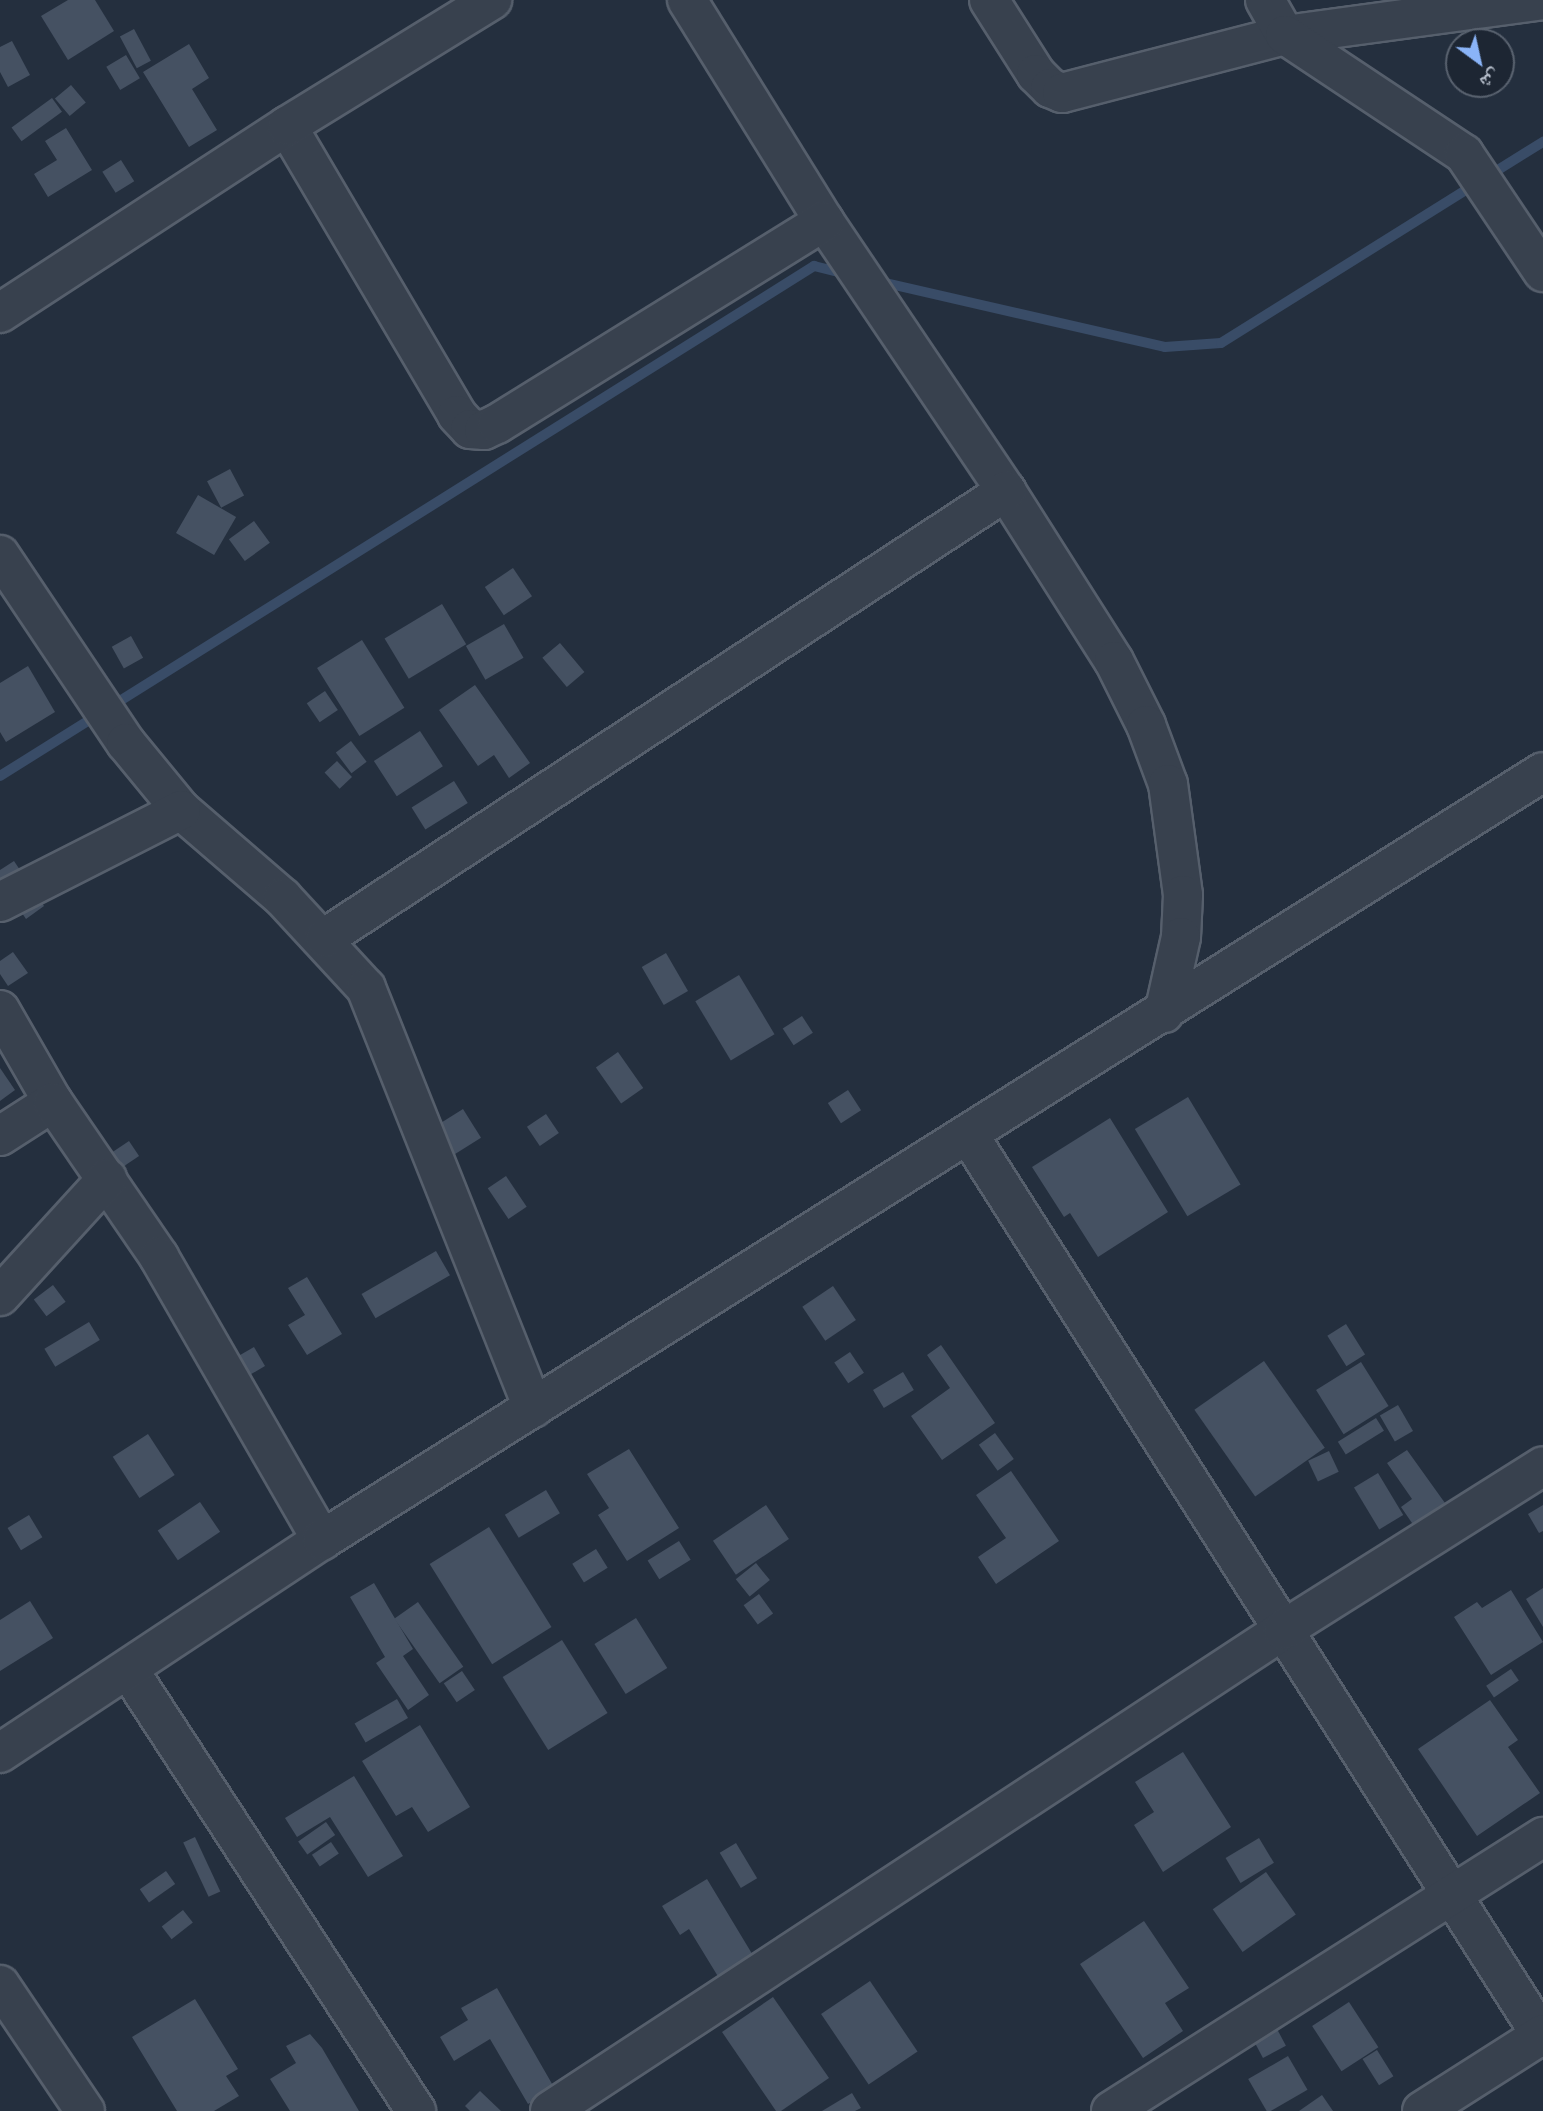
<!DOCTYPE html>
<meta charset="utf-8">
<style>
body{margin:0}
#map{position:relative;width:1543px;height:2111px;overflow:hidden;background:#242f3e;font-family:Figtree,"Noto Naskh Arabic",sans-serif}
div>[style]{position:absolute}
.stream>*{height:10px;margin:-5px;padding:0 5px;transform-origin:5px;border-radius:5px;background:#394c67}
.building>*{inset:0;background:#455162;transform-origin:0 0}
.roads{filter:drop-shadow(2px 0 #565f6c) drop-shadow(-2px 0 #565f6c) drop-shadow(0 2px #565f6c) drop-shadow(0 -2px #565f6c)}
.minor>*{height:38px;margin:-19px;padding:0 19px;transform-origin:19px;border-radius:19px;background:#38414e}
span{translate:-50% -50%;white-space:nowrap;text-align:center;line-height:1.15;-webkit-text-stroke:7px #1d2633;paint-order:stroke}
.north{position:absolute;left:1445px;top:28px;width:70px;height:70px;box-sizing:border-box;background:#1d2633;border:2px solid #59626f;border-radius:50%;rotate:147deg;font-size:19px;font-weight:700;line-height:28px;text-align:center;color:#b4bcc9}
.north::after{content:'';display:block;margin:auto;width:24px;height:32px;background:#8ab4f8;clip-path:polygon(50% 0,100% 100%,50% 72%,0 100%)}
</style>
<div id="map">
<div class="stream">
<div style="left:877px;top:281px;width:295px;rotate:12.9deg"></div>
<div style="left:1165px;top:347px;width:56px;rotate:-4.1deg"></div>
<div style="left:1221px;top:343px;width:380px;rotate:-32deg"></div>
<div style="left:0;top:776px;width:961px;rotate:-32.07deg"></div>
<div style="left:814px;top:266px;width:34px;rotate:14deg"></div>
</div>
<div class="building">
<div style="clip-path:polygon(68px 0,95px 0,114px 31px,68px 60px,41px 16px)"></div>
<div style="left:134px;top:29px;width:36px;height:16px;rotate:62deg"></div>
<div style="clip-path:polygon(12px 41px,30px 75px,8px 87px,0 72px,0 47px)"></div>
<div style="clip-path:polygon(189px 44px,209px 78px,192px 89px,217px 130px,189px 147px,143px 72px)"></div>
<div style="left:126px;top:55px;width:27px;height:23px;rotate:59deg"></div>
<div style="left:71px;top:85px;width:23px;height:21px;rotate:50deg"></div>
<div style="left:52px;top:98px;width:17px;height:50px;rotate:54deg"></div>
<div style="clip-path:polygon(66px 128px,92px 170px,48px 197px,34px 174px,57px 160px,45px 141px)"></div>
<div style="left:121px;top:160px;width:25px;height:22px;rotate:58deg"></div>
<div style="left:230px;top:469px;width:30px;height:26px;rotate:62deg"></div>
<div style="left:198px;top:495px;width:44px;height:44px;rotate:30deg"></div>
<div style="left:254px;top:521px;width:27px;height:31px;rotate:54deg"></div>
<div style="left:513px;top:568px;width:34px;height:34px;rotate:56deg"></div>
<div style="left:442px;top:604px;width:47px;height:67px;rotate:59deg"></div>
<div style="left:504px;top:624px;width:39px;height:44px;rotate:60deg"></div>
<div style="left:131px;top:636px;width:25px;height:22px;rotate:61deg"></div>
<div style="left:362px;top:640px;width:80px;height:53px;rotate:58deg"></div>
<div style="left:560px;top:643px;width:38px;height:23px;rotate:50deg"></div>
<div style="clip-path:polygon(28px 666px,55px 712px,6px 742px,0 732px,0 683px)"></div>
<div style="clip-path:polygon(475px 685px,530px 763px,509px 778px,494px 755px,478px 766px,439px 710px)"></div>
<div style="left:325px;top:691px;width:23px;height:22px;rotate:56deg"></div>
<div style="left:420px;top:731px;width:42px;height:55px;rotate:57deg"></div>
<div style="left:351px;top:741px;width:26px;height:19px;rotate:53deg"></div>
<div style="left:337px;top:761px;width:22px;height:17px;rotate:47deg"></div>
<div style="left:454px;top:781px;width:26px;height:50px;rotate:58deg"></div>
<div style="clip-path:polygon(14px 861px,44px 906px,26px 919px,0 880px,0 870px)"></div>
<div style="clip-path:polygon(13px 952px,28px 973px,8px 986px,0 974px,0 961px)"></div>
<div style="left:666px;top:953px;width:44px;height:28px;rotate:60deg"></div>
<div style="left:739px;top:975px;width:69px;height:51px;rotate:59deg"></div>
<div style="left:802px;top:1016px;width:20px;height:23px;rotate:57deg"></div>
<div style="left:618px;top:1052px;width:44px;height:27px;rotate:55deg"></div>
<div style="clip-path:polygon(0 1068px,15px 1090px,0 1101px)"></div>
<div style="left:848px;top:1090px;width:24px;height:24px;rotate:57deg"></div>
<div style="left:1188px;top:1097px;width:102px;height:62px;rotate:59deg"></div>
<div style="left:463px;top:1109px;width:34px;height:31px;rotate:58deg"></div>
<div style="left:546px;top:1114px;width:23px;height:23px;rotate:56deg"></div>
<div style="clip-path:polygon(1110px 1118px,1168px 1212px,1098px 1257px,1070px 1213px,1064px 1217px,1032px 1167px)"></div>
<div style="left:129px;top:1141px;width:18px;height:22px;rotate:56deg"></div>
<div style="left:506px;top:1176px;width:37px;height:22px;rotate:56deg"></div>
<div style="left:436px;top:1251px;width:28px;height:86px;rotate:60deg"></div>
<div style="clip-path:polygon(307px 1277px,342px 1334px,307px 1355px,288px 1325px,305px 1315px,288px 1288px)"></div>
<div style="left:53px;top:1285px;width:21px;height:24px;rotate:53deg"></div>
<div style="left:833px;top:1286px;width:41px;height:37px;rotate:56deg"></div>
<div style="left:89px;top:1322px;width:21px;height:52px;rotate:59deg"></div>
<div style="left:1346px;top:1324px;width:36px;height:22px;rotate:58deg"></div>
<div style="clip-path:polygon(941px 1345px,995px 1423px,942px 1460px,911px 1416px,950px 1388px,927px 1355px)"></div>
<div style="left:254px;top:1347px;width:22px;height:25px;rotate:60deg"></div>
<div style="left:850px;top:1352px;width:25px;height:19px;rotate:56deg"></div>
<div style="left:1264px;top:1361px;width:106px;height:85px;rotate:55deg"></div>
<div style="left:1361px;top:1362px;width:52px;height:53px;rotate:58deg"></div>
<div style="left:903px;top:1372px;width:21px;height:35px;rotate:59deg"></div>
<div style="left:1398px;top:1405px;width:30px;height:21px;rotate:60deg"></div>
<div style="left:1376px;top:1418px;width:15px;height:45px;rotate:58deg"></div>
<div style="left:995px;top:1433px;width:32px;height:20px;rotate:54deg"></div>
<div style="left:148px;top:1434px;width:49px;height:42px;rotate:57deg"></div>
<div style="clip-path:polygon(629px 1449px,679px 1528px,627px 1561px,598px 1515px,609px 1508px,587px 1474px)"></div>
<div style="clip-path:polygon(1407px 1450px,1455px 1517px,1423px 1539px,1401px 1507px,1412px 1499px,1387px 1463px)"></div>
<div style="left:1329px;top:1451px;width:23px;height:23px;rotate:65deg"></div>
<div style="clip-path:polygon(1011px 1471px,1059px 1541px,996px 1584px,978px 1557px,1006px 1538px,976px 1495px)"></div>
<div style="left:1378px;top:1473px;width:49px;height:28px;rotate:59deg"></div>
<div style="left:546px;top:1490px;width:27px;height:48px;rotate:59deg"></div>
<div style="left:200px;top:1502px;width:36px;height:51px;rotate:56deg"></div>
<div style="left:766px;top:1505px;width:41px;height:64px;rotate:56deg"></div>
<div style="clip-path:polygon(1543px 1505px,1543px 1531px,1539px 1533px,1528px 1514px)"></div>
<div style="left:29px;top:1515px;width:26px;height:25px;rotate:59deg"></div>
<div style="left:489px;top:1527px;width:118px;height:70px;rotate:58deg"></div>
<div style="left:679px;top:1541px;width:22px;height:37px;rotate:58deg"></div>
<div style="left:596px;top:1549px;width:22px;height:28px;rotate:58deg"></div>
<div style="left:756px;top:1563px;width:22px;height:26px;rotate:51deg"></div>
<div style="clip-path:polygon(374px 1583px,413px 1649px,403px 1656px,429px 1695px,408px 1710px,376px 1663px,385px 1657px,350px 1597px)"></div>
<div style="clip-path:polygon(1543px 1588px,1543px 1627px,1526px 1599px)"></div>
<div style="clip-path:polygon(1511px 1590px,1543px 1642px,1491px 1675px,1454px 1617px,1477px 1602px,1482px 1608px)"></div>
<div style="left:759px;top:1594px;width:24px;height:19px;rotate:54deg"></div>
<div style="clip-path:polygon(30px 1601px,53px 1638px,0 1671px,0 1620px)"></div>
<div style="left:418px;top:1602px;width:79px;height:29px;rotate:55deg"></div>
<div style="left:636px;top:1618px;width:59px;height:49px;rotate:58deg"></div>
<div style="left:562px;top:1640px;width:86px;height:70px;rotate:58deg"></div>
<div style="left:1511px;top:1669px;width:14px;height:30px;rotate:56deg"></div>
<div style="left:462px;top:1671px;width:23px;height:22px;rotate:56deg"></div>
<div style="left:397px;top:1699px;width:22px;height:49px;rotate:60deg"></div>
<div style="clip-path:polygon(1490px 1700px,1518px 1740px,1508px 1747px,1540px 1793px,1477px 1836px,1418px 1749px)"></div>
<div style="clip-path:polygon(420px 1725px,470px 1807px,428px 1832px,412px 1807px,396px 1816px,362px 1761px)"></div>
<div style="clip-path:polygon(1183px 1752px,1231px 1827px,1163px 1872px,1134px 1825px,1154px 1812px,1135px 1782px)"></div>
<div style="clip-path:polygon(354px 1776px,403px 1856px,368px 1877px,330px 1817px,297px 1837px,285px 1818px)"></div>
<div style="left:326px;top:1822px;width:16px;height:34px;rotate:55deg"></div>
<div style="left:195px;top:1837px;width:60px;height:13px;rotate:65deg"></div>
<div style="left:1259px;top:1838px;width:29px;height:39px;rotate:59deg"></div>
<div style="left:331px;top:1842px;width:14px;height:23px;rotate:56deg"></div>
<div style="left:736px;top:1843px;width:41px;height:19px;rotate:59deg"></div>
<div style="left:166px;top:1871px;width:16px;height:32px;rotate:55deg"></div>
<div style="left:1266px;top:1872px;width:52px;height:65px;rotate:55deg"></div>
<div style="clip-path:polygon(707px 1879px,757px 1962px,722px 1983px,689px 1929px,680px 1935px,662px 1906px)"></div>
<div style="left:183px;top:1910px;width:16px;height:27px;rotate:52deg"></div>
<div style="clip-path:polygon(1144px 1921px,1189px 1988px,1165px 2003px,1183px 2031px,1143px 2058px,1080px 1964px)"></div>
<div style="left:870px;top:1981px;width:85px;height:59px;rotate:56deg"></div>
<div style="clip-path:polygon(497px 1988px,555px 2089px,528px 2104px,490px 2039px,454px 2061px,440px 2037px,468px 2020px,461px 2008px)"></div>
<div style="clip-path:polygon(773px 1997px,829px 2078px,781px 2111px,776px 2111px,722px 2032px)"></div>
<div style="clip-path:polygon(195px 1999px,238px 2069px,226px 2076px,239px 2096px,214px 2111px,177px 2111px,132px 2037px)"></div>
<div style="left:1349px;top:2002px;width:54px;height:44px;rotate:57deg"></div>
<div style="left:1277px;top:2029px;width:19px;height:26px;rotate:62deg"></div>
<div style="clip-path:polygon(310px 2034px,322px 2048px,359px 2111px,290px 2111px,270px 2079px,296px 2063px,286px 2046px)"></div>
<div style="left:1377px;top:2050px;width:31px;height:17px;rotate:58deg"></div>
<div style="left:1288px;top:2056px;width:39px;height:46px;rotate:60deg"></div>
<div style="clip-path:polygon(480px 2091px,501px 2111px,470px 2111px,465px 2106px)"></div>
<div style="clip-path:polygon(852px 2093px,861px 2108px,855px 2111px,822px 2111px)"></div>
<div style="clip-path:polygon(1322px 2095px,1333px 2111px,1299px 2111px)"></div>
</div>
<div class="roads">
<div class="minor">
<div style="left:687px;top:0;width:260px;rotate:58.2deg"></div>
<div style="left:824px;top:221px;width:326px;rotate:56deg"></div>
<div style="left:1006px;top:491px;width:201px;rotate:57.6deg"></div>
<div style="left:1114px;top:661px;width:72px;rotate:63.4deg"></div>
<div style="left:1146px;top:725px;width:63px;rotate:69.6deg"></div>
<div style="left:1168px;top:784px;width:112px;rotate:82.3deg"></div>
<div style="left:1183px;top:895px;width:42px;rotate:92.7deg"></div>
<div style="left:1181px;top:937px;width:78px;rotate:102.6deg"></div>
<div style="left:989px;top:0;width:88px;rotate:57.6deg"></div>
<div style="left:1036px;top:74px;width:20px;rotate:45deg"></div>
<div style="left:1050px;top:88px;width:13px;rotate:23deg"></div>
<div style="left:1062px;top:93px;width:230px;rotate:-14.6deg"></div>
<div style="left:1285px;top:35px;width:260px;rotate:-7.7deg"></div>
<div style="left:1265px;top:0;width:40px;rotate:60.3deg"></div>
<div style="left:1285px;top:35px;width:215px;rotate:33.6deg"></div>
<div style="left:1464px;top:154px;width:142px;rotate:56.2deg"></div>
<div style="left:287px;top:126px;width:335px;rotate:59.5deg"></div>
<div style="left:457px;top:415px;width:19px;rotate:47deg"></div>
<div style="left:470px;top:429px;width:14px;rotate:4deg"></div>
<div style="left:484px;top:430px;width:14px;rotate:-25deg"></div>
<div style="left:497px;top:424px;width:385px;rotate:-31.8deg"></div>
<div style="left:0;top:313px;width:343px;rotate:-33.1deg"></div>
<div style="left:287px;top:126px;width:241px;rotate:-31.6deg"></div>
<div style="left:0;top:555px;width:226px;rotate:56.2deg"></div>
<div style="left:126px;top:743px;width:87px;rotate:50.6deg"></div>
<div style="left:181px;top:810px;width:135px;rotate:40.8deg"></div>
<div style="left:283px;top:898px;width:122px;rotate:47.3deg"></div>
<div style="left:366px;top:988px;width:452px;rotate:68.3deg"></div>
<div style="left:0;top:902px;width:203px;rotate:-26.9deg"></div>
<div style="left:325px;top:938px;width:815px;rotate:-33.28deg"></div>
<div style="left:0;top:1010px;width:106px;rotate:60.1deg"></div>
<div style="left:53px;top:1102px;width:63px;rotate:147.3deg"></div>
<div style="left:53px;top:1102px;width:188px;rotate:55.6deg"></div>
<div style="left:159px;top:1257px;width:327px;rotate:60.1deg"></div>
<div style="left:968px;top:1134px;width:1071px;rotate:57.54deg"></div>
<div style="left:0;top:1296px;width:159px;rotate:-47.6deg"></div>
<div style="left:128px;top:1669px;width:528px;rotate:56.91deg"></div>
<div style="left:0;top:1753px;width:386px;rotate:-33.5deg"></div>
<div style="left:322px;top:1540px;width:1442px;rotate:-32.17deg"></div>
<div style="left:0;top:1985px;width:152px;rotate:56deg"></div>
<div style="left:550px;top:2111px;width:877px;rotate:-33.27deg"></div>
<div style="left:1283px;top:1630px;width:307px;rotate:-32.2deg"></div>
<div style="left:1111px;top:2111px;width:512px;rotate:-32.39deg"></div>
<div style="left:1422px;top:2111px;width:143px;rotate:-32.5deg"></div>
</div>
</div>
<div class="north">ش</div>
</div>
